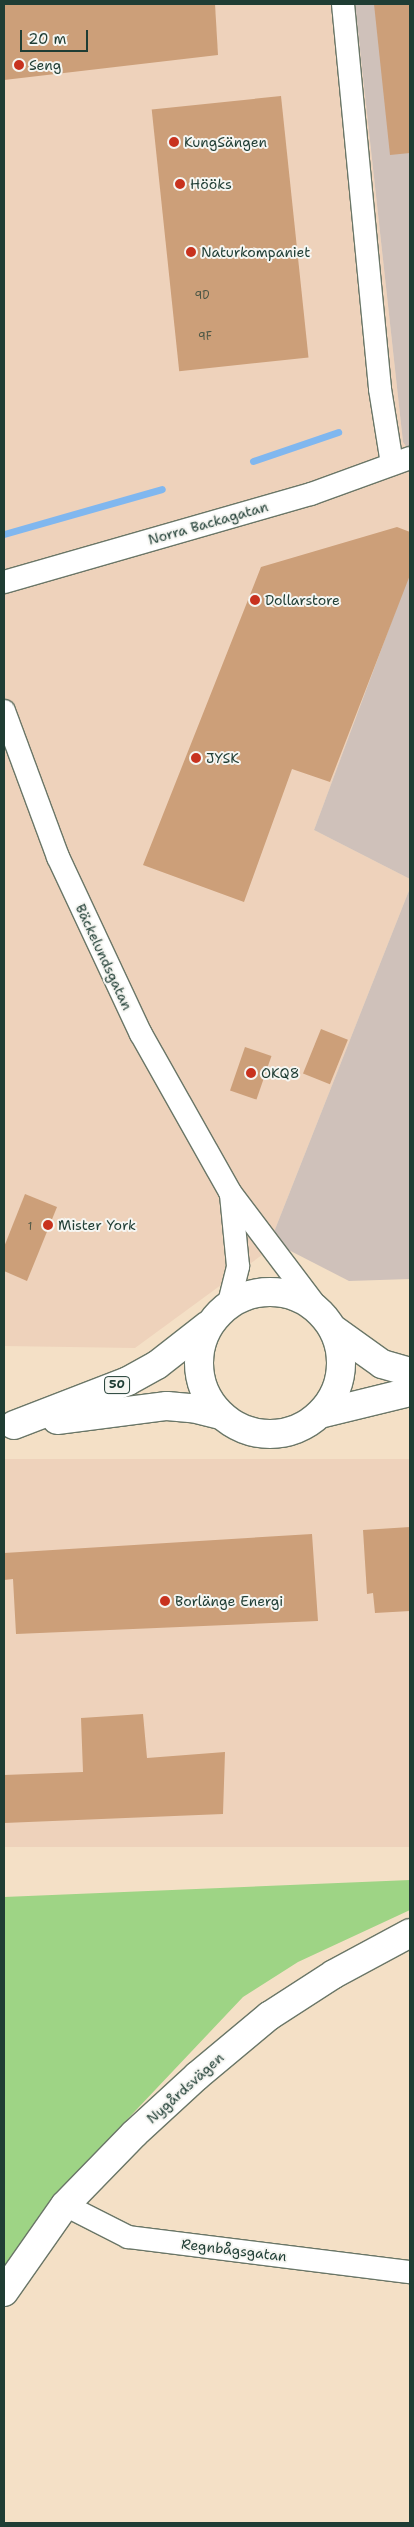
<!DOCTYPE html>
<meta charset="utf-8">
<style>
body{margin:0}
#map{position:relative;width:414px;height:2527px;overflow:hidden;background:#f4e0c6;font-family:"Shantell Sans",sans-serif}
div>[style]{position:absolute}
.built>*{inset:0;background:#eed2bb;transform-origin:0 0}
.industrial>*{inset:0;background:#cfc1ba}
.green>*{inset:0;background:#9ed485}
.stream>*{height:7px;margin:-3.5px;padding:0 3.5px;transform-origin:3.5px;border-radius:3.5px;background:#80b7ef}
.building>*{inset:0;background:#cc9f79;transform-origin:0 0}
.roads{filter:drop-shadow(1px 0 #6a7667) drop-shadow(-1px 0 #6a7667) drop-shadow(0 1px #6a7667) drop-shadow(0 -1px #6a7667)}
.street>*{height:22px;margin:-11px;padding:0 11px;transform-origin:11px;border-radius:11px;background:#fff}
.secondary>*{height:28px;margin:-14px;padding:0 14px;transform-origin:14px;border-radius:14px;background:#fff}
.highway>*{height:28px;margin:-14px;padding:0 14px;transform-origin:14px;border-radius:14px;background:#fff}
.highway>.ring{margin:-14px;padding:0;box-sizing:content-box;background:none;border:28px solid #fff;border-radius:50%}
.dots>*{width:14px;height:14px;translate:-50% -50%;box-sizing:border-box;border:2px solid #f6f6f2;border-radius:50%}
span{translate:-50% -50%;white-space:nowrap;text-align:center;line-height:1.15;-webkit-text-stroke:4px #f6f6f2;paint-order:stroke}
.number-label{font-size:11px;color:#4a5645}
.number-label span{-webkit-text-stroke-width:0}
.shield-label span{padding:1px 4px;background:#f6f6f2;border:1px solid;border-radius:4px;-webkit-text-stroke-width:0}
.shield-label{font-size:12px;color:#1f3d34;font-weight:700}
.poi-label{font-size:14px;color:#1f3d34}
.left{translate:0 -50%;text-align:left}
.street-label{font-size:14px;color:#1f3d34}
.frame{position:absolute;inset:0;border:5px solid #1f3d34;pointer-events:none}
.scale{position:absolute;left:20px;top:30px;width:68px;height:22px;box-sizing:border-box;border:2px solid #1f3d34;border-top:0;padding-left:6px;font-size:15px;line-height:18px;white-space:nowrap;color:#1f3d34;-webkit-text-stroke:4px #f6f6f2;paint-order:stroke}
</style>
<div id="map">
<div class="built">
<div style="clip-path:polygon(4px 4px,355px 4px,403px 442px,410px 452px,410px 572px,314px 830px,410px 879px,410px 888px,274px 1232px,277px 1244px,135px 1348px,4px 1346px)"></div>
<div style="left:410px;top:1459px;width:388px;height:407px;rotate:90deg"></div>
</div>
<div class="industrial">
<div style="clip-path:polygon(355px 4px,410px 4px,410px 452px,403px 442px)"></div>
<div style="clip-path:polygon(410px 572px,410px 879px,314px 830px)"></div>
<div style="clip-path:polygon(410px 888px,410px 1279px,349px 1281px,277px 1244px,274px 1232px)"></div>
</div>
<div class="green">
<div style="clip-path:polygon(410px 1880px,410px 1910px,298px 1962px,243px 1997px,52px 2199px,4px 2275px,4px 1897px)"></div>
</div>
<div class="stream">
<div style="left:253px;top:461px;width:90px;rotate:-18.8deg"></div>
<div style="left:4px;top:534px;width:164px;rotate:-15.9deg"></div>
</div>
<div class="building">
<div style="clip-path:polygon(4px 4px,215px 4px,218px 55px,4px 80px)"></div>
<div style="clip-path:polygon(374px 4px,409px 4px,410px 153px,390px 155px)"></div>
<div style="left:281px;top:96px;width:263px;height:130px;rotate:84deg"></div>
<div style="clip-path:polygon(397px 527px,410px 532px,410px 575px,330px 782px,292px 769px,244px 902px,143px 865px,261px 567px)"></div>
<div style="left:321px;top:1029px;width:29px;height:48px;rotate:22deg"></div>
<div style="left:245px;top:1047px;width:28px;height:46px;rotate:19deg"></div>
<div style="clip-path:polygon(25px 1194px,57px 1207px,27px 1281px,4px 1271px,4px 1247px)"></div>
<div style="clip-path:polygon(410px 1527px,410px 1611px,375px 1613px,373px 1593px,367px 1594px,363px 1530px)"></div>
<div style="clip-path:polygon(312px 1534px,318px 1621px,16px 1634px,13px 1579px,4px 1580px,4px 1553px)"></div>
<div style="clip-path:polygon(143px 1714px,147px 1758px,225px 1752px,223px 1814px,4px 1823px,4px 1775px,83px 1772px,81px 1718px)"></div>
</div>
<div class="roads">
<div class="street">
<div style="left:343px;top:4px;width:387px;rotate:84.5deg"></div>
<div style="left:380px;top:389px;width:76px;rotate:80.9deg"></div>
<div style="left:4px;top:582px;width:319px;rotate:-16deg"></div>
<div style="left:311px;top:494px;width:105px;rotate:-20deg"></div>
<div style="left:4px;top:711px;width:156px;rotate:69.7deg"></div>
<div style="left:58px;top:857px;width:195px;rotate:64.9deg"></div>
<div style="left:141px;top:1034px;width:181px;rotate:60.6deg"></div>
<div style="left:230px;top:1192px;width:153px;rotate:53deg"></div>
<div style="left:229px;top:1303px;width:38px;rotate:-76deg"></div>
<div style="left:238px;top:1266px;width:71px;rotate:-95.6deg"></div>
<div style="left:65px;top:2205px;width:71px;rotate:26.9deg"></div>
<div style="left:128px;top:2237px;width:284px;rotate:7.1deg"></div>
</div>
<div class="secondary">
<div style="left:4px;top:2292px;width:106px;rotate:-55deg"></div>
<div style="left:65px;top:2205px;width:99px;rotate:-45.8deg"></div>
<div style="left:134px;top:2134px;width:86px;rotate:-42.6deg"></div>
<div style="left:197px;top:2076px;width:94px;rotate:-39.8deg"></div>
<div style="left:269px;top:2016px;width:77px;rotate:-32.9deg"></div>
<div style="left:334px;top:1974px;width:86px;rotate:-28.3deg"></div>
</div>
<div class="highway">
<div class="ring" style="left:199px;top:1292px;width:114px;height:114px"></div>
<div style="left:333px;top:1329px;width:60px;rotate:35.5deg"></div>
<div style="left:382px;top:1364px;width:29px;rotate:16deg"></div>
<div style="left:320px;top:1414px;width:93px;rotate:-13.7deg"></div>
<div style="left:57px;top:1420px;width:111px;rotate:-7.3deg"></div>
<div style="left:167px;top:1406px;width:25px;rotate:5deg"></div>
<div style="left:192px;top:1408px;width:30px;rotate:14deg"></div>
<div style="left:14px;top:1425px;width:122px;rotate:-21.1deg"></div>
<div style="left:128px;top:1381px;width:33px;rotate:-29deg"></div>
<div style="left:157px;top:1365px;width:65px;rotate:-38.1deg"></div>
</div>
</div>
<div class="dots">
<div style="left:19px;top:65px;background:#c8321e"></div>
<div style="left:174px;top:142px;background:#c8321e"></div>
<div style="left:180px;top:184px;background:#c8321e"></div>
<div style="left:191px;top:252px;background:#c8321e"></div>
<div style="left:255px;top:600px;background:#c8321e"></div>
<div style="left:196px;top:758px;background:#c8321e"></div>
<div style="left:251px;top:1073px;background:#c8321e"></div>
<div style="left:48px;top:1225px;background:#c8321e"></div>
<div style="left:165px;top:1601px;background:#c8321e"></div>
</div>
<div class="number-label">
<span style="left:202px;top:296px">9D</span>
<span style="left:205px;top:337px">9F</span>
<span style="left:30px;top:1227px">1</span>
</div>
<div class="shield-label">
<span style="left:117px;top:1385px">50</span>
</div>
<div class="poi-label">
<span class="left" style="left:29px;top:65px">Seng</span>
<span class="left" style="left:184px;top:142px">KungSängen</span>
<span class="left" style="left:190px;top:184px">Hööks</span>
<span class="left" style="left:201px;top:252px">Naturkompaniet</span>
<span class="left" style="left:265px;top:600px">Dollarstore</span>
<span class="left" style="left:206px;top:758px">JYSK</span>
<span class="left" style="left:261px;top:1073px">OKQ8</span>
<span class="left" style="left:58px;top:1225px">Mister York</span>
<span class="left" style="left:175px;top:1601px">Borlänge Energi</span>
</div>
<div class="street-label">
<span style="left:208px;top:523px;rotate:-16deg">Norra Backagatan</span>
<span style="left:104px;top:957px;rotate:65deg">Bäckelundsgatan</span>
<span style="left:185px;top:2088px;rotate:-42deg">Nygårdsvägen</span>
<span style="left:234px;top:2250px;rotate:7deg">Regnbågsgatan</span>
</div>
<div class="frame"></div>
<div class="scale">20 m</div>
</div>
